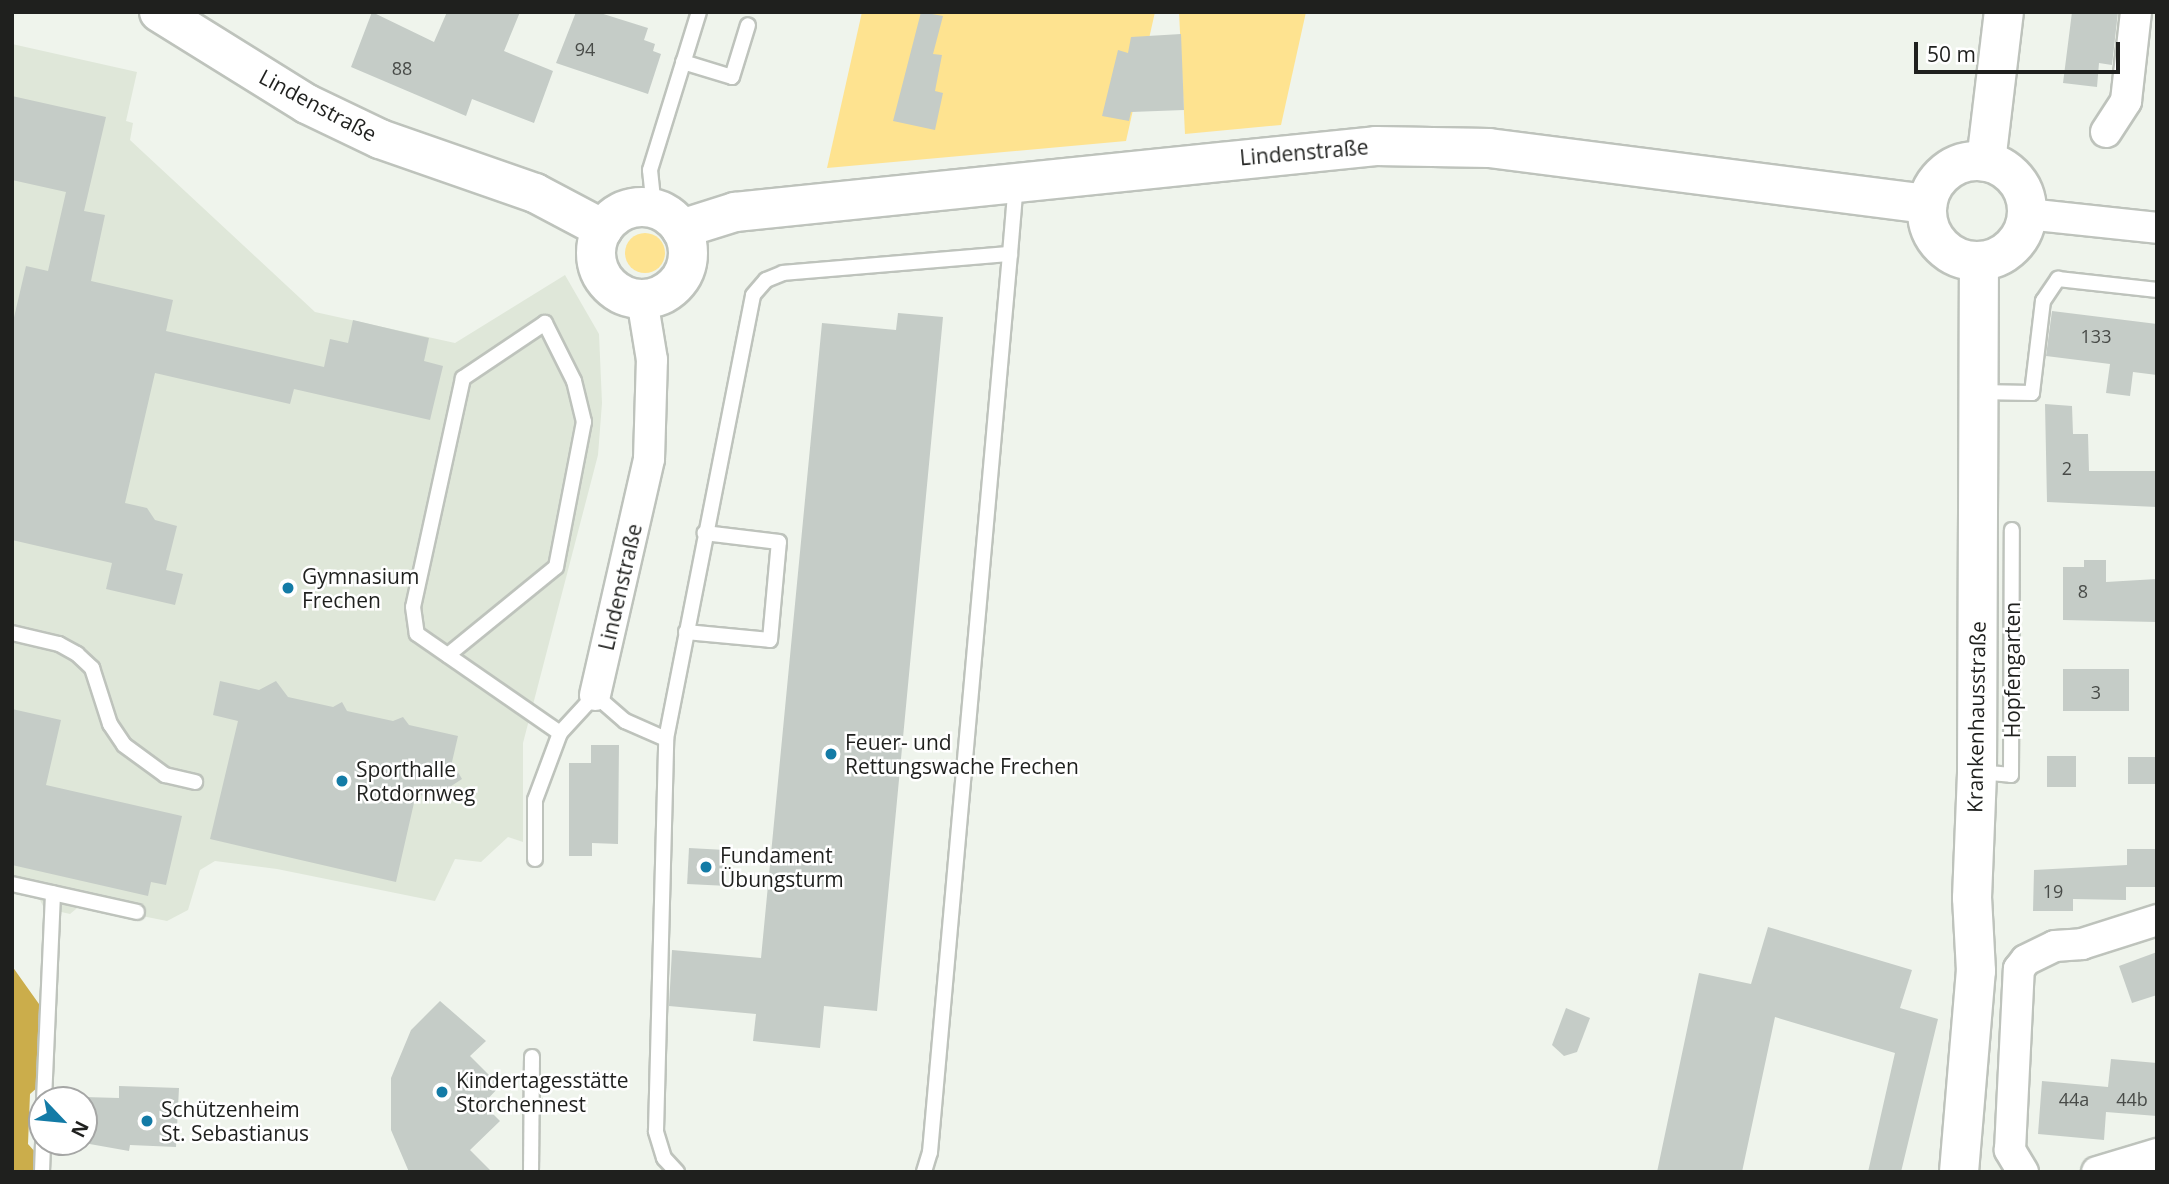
<!DOCTYPE html>
<meta charset="utf-8">
<style>
body{margin:0}
#map{position:relative;width:2169px;height:1184px;overflow:hidden;background:#eff4ec;font-family:"Open Sans",sans-serif}
div>[style]{position:absolute}
.built>*{inset:0;background:#dfe7d9}
.green>*{inset:0;background:#fee390}
.round{border-radius:50%}
.forest>*{inset:0;background:#cbad4b}
.building>*{inset:0;background:#c5ccc7;transform-origin:0 0}
.roads{filter:drop-shadow(2px 0 #bec3bc) drop-shadow(-2px 0 #bec3bc) drop-shadow(0 2px #bec3bc) drop-shadow(0 -2px #bec3bc)}
.lane>*{height:14px;margin:-7px;padding:0 7px;transform-origin:7px;border-radius:7px;background:#fff}
.street>*{height:30px;margin:-15px;padding:0 15px;transform-origin:15px;border-radius:15px;background:#fff}
.secondary>*{height:38px;margin:-19px;padding:0 19px;transform-origin:19px;border-radius:19px;background:#fff}
.secondary>.ring{margin:-19px;padding:0;box-sizing:content-box;background:none;border:38px solid #fff;border-radius:50%}
.dots>*{width:19px;height:19px;translate:-50% -50%;box-sizing:border-box;border:4px solid #fff;border-radius:50%}
span{translate:-50% -50%;white-space:nowrap;text-align:center;line-height:1.15;-webkit-text-stroke:5px #fff;paint-order:stroke}
.number-label{font-size:18px;color:#484b48}
.number-label span{-webkit-text-stroke-width:0}
.street-label{font-size:21px;color:#1f201e}
.poi-label{font-size:21px;color:#1f201e}
.left{translate:0 -50%;text-align:left}
.frame{position:absolute;inset:0;border:14px solid #1f201e;pointer-events:none}
.north{position:absolute;left:28px;top:1086px;width:70px;height:70px;box-sizing:border-box;background:#fff;border:2px solid #a5a6a5;border-radius:50%;rotate:116deg;font-size:19px;font-weight:700;line-height:28px;text-align:center;color:#1f201e}
.north::after{content:'';display:block;margin:auto;width:24px;height:32px;background:#137ba6;clip-path:polygon(50% 0,100% 100%,50% 72%,0 100%)}
.scale{position:absolute;left:1914px;top:42px;width:206px;height:32px;box-sizing:border-box;border:4px solid #1f201e;border-top:0;padding-left:9px;font-size:21px;line-height:24px;white-space:nowrap;color:#1f201e;-webkit-text-stroke:5px #fff;paint-order:stroke}
</style>
<div id="map">
<div class="built">
<div style="clip-path:polygon(12px 44px,137px 72px,126px 121px,133px 123px,130px 140px,315px 312px,455px 343px,565px 275px,599px 334px,602px 403px,598px 455px,523px 743px,523px 842px,508px 837px,481px 862px,455px 859px,435px 901px,277px 869px,215px 861px,200px 870px,188px 910px,167px 921px,82px 904px,70px 914px,44px 908px,40px 900px,12px 892px)"></div>
</div>
<div class="green">
<div style="clip-path:polygon(862px 12px,1155px 12px,1126px 141px,827px 168px)"></div>
<div style="clip-path:polygon(1179px 12px,1306px 12px,1281px 125px,1185px 134px)"></div>
<div class="round" style="left:625px;top:233px;width:40px;height:40px"></div>
</div>
<div class="forest">
<div style="clip-path:polygon(12px 966px,39px 1004px,38px 1087px,30px 1094px,28px 1144px,36px 1153px,36px 1172px,12px 1172px)"></div>
</div>
<div class="building">
<div style="clip-path:polygon(372px 12px,434px 42px,447px 12px,520px 12px,504px 51px,553px 71px,534px 123px,472px 99px,466px 116px,351px 67px)"></div>
<div style="clip-path:polygon(576px 12px,597px 12px,648px 28px,644px 40px,655px 44px,653px 51px,661px 54px,648px 94px,556px 63px)"></div>
<div style="clip-path:polygon(921px 12px,943px 16px,933px 54px,942px 55px,935px 91px,943px 93px,935px 130px,893px 121px)"></div>
<div style="clip-path:polygon(2072px 12px,2118px 12px,2112px 65px,2099px 63px,2097px 87px,2063px 83px)"></div>
<div style="clip-path:polygon(1181px 34px,1184px 110px,1131px 112px,1129px 121px,1102px 116px,1118px 50px,1128px 53px,1131px 37px)"></div>
<div style="clip-path:polygon(12px 96px,106px 117px,84px 211px,105px 215px,91px 281px,173px 300px,166px 331px,324px 367px,330px 339px,348px 343px,353px 320px,429px 338px,424px 361px,443px 366px,430px 420px,294px 389px,290px 404px,155px 373px,125px 503px,147px 508px,155px 520px,177px 526px,166px 570px,183px 574px,175px 605px,106px 589px,112px 563px,12px 540px,12px 326px,26px 266px,48px 271px,66px 192px,12px 180px)"></div>
<div style="clip-path:polygon(2052px 311px,2157px 324px,2157px 375px,2133px 372px,2130px 396px,2106px 393px,2110px 364px,2046px 356px)"></div>
<div style="clip-path:polygon(898px 313px,943px 317px,877px 1011px,824px 1006px,820px 1048px,753px 1041px,756px 1014px,669px 1006px,672px 950px,761px 958px,822px 323px,896px 330px)"></div>
<div style="clip-path:polygon(2045px 404px,2072px 406px,2073px 434px,2088px 434px,2089px 471px,2157px 471px,2157px 507px,2047px 502px)"></div>
<div style="clip-path:polygon(2084px 560px,2106px 560px,2106px 582px,2157px 579px,2157px 622px,2063px 620px,2063px 567px,2084px 567px)"></div>
<div style="left:2063px;top:669px;width:66px;height:42px"></div>
<div style="clip-path:polygon(220px 681px,259px 690px,276px 681px,288px 697px,333px 707px,342px 702px,347px 711px,393px 721px,403px 717px,409px 725px,458px 736px,452px 762px,462px 779px,445px 790px,443px 800px,416px 794px,396px 882px,210px 839px,238px 721px,213px 715px)"></div>
<div style="clip-path:polygon(12px 709px,61px 720px,46px 785px,182px 816px,166px 885px,151px 882px,148px 896px,12px 865px)"></div>
<div style="clip-path:polygon(591px 745px,619px 745px,618px 844px,592px 843px,592px 856px,569px 856px,569px 763px,591px 763px)"></div>
<div style="left:2047px;top:756px;width:29px;height:31px"></div>
<div style="left:2128px;top:757px;width:29px;height:27px"></div>
<div style="left:689px;top:848px;width:36px;height:36px;rotate:3deg"></div>
<div style="clip-path:polygon(2127px 849px,2157px 849px,2157px 887px,2126px 887px,2126px 900px,2073px 899px,2073px 911px,2033px 911px,2034px 870px,2127px 865px)"></div>
<div style="clip-path:polygon(1768px 927px,1912px 970px,1900px 1008px,1938px 1019px,1901px 1172px,1868px 1172px,1895px 1053px,1775px 1017px,1742px 1172px,1657px 1172px,1699px 973px,1751px 984px)"></div>
<div style="clip-path:polygon(2157px 952px,2157px 995px,2132px 1003px,2119px 966px)"></div>
<div style="clip-path:polygon(440px 1001px,486px 1041px,470px 1056px,500px 1086px,483px 1104px,500px 1121px,470px 1150px,492px 1172px,409px 1172px,391px 1130px,391px 1078px,411px 1030px)"></div>
<div style="clip-path:polygon(1566px 1008px,1590px 1018px,1577px 1052px,1564px 1056px,1552px 1045px)"></div>
<div style="clip-path:polygon(2111px 1059px,2157px 1063px,2157px 1116px,2106px 1112px,2104px 1140px,2038px 1134px,2042px 1081px,2108px 1087px)"></div>
<div style="clip-path:polygon(119px 1086px,179px 1088px,176px 1147px,130px 1145px,129px 1151px,84px 1143px,84px 1097px,119px 1098px)"></div>
</div>
<div class="roads">
<div class="lane">
<div style="left:683px;top:62px;width:51px;rotate:17deg"></div>
<div style="left:732px;top:77px;width:54px;rotate:-72.9deg"></div>
<div style="left:654px;top:208px;width:38px;rotate:-96deg"></div>
<div style="left:650px;top:170px;width:165px;rotate:-72.8deg"></div>
<div style="left:1010px;top:254px;width:71px;rotate:-85.2deg"></div>
<div style="left:1979px;top:392px;width:53px;rotate:1.1deg"></div>
<div style="left:2032px;top:393px;width:93px;rotate:-83.2deg"></div>
<div style="left:2043px;top:301px;width:27px;rotate:-56deg"></div>
<div style="left:2058px;top:279px;width:100px;rotate:6.3deg"></div>
<div style="left:686px;top:632px;width:84px;rotate:5.4deg"></div>
<div style="left:770px;top:640px;width:98px;rotate:-84.8deg"></div>
<div style="left:779px;top:542px;width:75px;rotate:-173.1deg"></div>
<div style="left:12px;top:633px;width:48px;rotate:13.2deg"></div>
<div style="left:59px;top:644px;width:21px;rotate:29deg"></div>
<div style="left:77px;top:654px;width:21px;rotate:43deg"></div>
<div style="left:92px;top:668px;width:59px;rotate:72.2deg"></div>
<div style="left:110px;top:724px;width:25px;rotate:56deg"></div>
<div style="left:124px;top:745px;width:51px;rotate:36.2deg"></div>
<div style="left:165px;top:775px;width:31px;rotate:13deg"></div>
<div style="left:448px;top:655px;width:139px;rotate:-39.2deg"></div>
<div style="left:556px;top:567px;width:148px;rotate:-79.1deg"></div>
<div style="left:584px;top:422px;width:42px;rotate:-103.7deg"></div>
<div style="left:574px;top:381px;width:65px;rotate:-116.6deg"></div>
<div style="left:545px;top:323px;width:99px;rotate:146.1deg"></div>
<div style="left:463px;top:378px;width:234px;rotate:102.3deg"></div>
<div style="left:413px;top:607px;width:27px;rotate:82deg"></div>
<div style="left:417px;top:634px;width:174px;rotate:34.7deg"></div>
<div style="left:1978px;top:772px;width:33px;rotate:5deg"></div>
<div style="left:2011px;top:775px;width:245px;rotate:-89.8deg"></div>
<div style="left:535px;top:859px;width:59px;rotate:-90deg"></div>
<div style="left:535px;top:800px;width:72px;rotate:-69.5deg"></div>
<div style="left:560px;top:733px;width:52px;rotate:-47.4deg"></div>
<div style="left:595px;top:695px;width:40px;rotate:41deg"></div>
<div style="left:625px;top:721px;width:45px;rotate:23.7deg"></div>
<div style="left:12px;top:884px;width:128px;rotate:12.6deg"></div>
<div style="left:44px;top:1100px;width:207px;rotate:-87.5deg"></div>
<div style="left:42px;top:1172px;width:30px;rotate:-88deg"></div>
<div style="left:531px;top:1172px;width:115px;rotate:-89.5deg"></div>
<div style="left:677px;top:1172px;width:19px;rotate:-133deg"></div>
<div style="left:664px;top:1158px;width:28px;rotate:-107deg"></div>
<div style="left:656px;top:1131px;width:392px;rotate:-88.5deg"></div>
<div style="left:666px;top:739px;width:452px;rotate:-78.9deg"></div>
<div style="left:753px;top:295px;width:20px;rotate:-49deg"></div>
<div style="left:766px;top:280px;width:18px;rotate:-22deg"></div>
<div style="left:783px;top:273px;width:228px;rotate:-4.8deg"></div>
<div style="left:1010px;top:254px;width:902px;rotate:95.09deg"></div>
<div style="left:930px;top:1152px;width:21px;rotate:107deg"></div>
</div>
<div class="street">
<div style="left:2106px;top:132px;width:37px;rotate:-57deg"></div>
<div style="left:2126px;top:101px;width:90px;rotate:-83.6deg"></div>
<div style="left:2027px;top:214px;width:131px;rotate:6.1deg"></div>
<div style="left:595px;top:695px;width:242px;rotate:-77.1deg"></div>
<div style="left:649px;top:459px;width:99px;rotate:-88.3deg"></div>
<div style="left:652px;top:360px;width:62px;rotate:-99.3deg"></div>
<div style="left:2023px;top:1172px;width:26px;rotate:-121deg"></div>
<div style="left:2010px;top:1150px;width:181px;rotate:-87.2deg"></div>
<div style="left:2019px;top:969px;width:11px;rotate:-52deg"></div>
<div style="left:2026px;top:960px;width:32px;rotate:-26deg"></div>
<div style="left:2055px;top:946px;width:27px;rotate:-4deg"></div>
<div style="left:2082px;top:944px;width:79px;rotate:-17.7deg"></div>
<div style="left:2097px;top:1172px;width:63px;rotate:-16.7deg"></div>
</div>
<div class="secondary">
<div style="left:159px;top:12px;width:174px;rotate:31.9deg"></div>
<div style="left:307px;top:104px;width:81px;rotate:25.6deg"></div>
<div style="left:380px;top:139px;width:164px;rotate:19.2deg"></div>
<div style="left:535px;top:193px;width:77px;rotate:27.9deg"></div>
<div class="ring" style="left:1927px;top:161px;width:62px;height:62px"></div>
<div style="left:1986px;top:162px;width:151px;rotate:-83.2deg"></div>
<div class="ring" style="left:596px;top:207px;width:54px;height:54px"></div>
<div style="left:681px;top:229px;width:57px;rotate:-17.5deg"></div>
<div style="left:735px;top:212px;width:644px;rotate:-5.88deg"></div>
<div style="left:1376px;top:146px;width:113px;rotate:1deg"></div>
<div style="left:1489px;top:148px;width:442px;rotate:7.3deg"></div>
<div style="left:1959px;top:1172px;width:202px;rotate:-85.2deg"></div>
<div style="left:1976px;top:971px;width:73px;rotate:-93.1deg"></div>
<div style="left:1972px;top:898px;width:126px;rotate:-87.7deg"></div>
<div style="left:1977px;top:772px;width:511px;rotate:-89.78deg"></div>
</div>
</div>
<div class="dots">
<div style="left:288px;top:588px;background:#137ba6"></div>
<div style="left:831px;top:754px;background:#137ba6"></div>
<div style="left:342px;top:781px;background:#137ba6"></div>
<div style="left:706px;top:867px;background:#137ba6"></div>
<div style="left:442px;top:1092px;background:#137ba6"></div>
<div style="left:147px;top:1121px;background:#137ba6"></div>
</div>
<div class="number-label">
<span style="left:585px;top:49px">94</span>
<span style="left:402px;top:68px">88</span>
<span style="left:2096px;top:336px">133</span>
<span style="left:2067px;top:468px">2</span>
<span style="left:2083px;top:591px">8</span>
<span style="left:2096px;top:692px">3</span>
<span style="left:2053px;top:891px">19</span>
<span style="left:2074px;top:1099px">44a</span>
<span style="left:2132px;top:1099px">44b</span>
</div>
<div class="street-label">
<span style="left:318px;top:105px;rotate:28deg">Lindenstraße</span>
<span style="left:1304px;top:152px;rotate:-5deg">Lindenstraße</span>
<span style="left:620px;top:587px;rotate:-77deg">Lindenstraße</span>
<span style="left:2012px;top:670px;rotate:-90deg">Hopfengarten</span>
<span style="left:1976px;top:717px;rotate:-89deg">Krankenhausstraße</span>
</div>
<div class="poi-label">
<span class="left" style="left:302px;top:588px">Gymnasium<br>Frechen</span>
<span class="left" style="left:845px;top:754px">Feuer- und<br>Rettungswache Frechen</span>
<span class="left" style="left:356px;top:781px">Sporthalle<br>Rotdornweg</span>
<span class="left" style="left:720px;top:867px">Fundament<br>Übungsturm</span>
<span class="left" style="left:456px;top:1092px">Kindertagesstätte<br>Storchennest</span>
<span class="left" style="left:161px;top:1121px">Schützenheim<br>St. Sebastianus</span>
</div>
<div class="frame"></div>
<div class="north">N</div>
<div class="scale">50 m</div>
</div>
